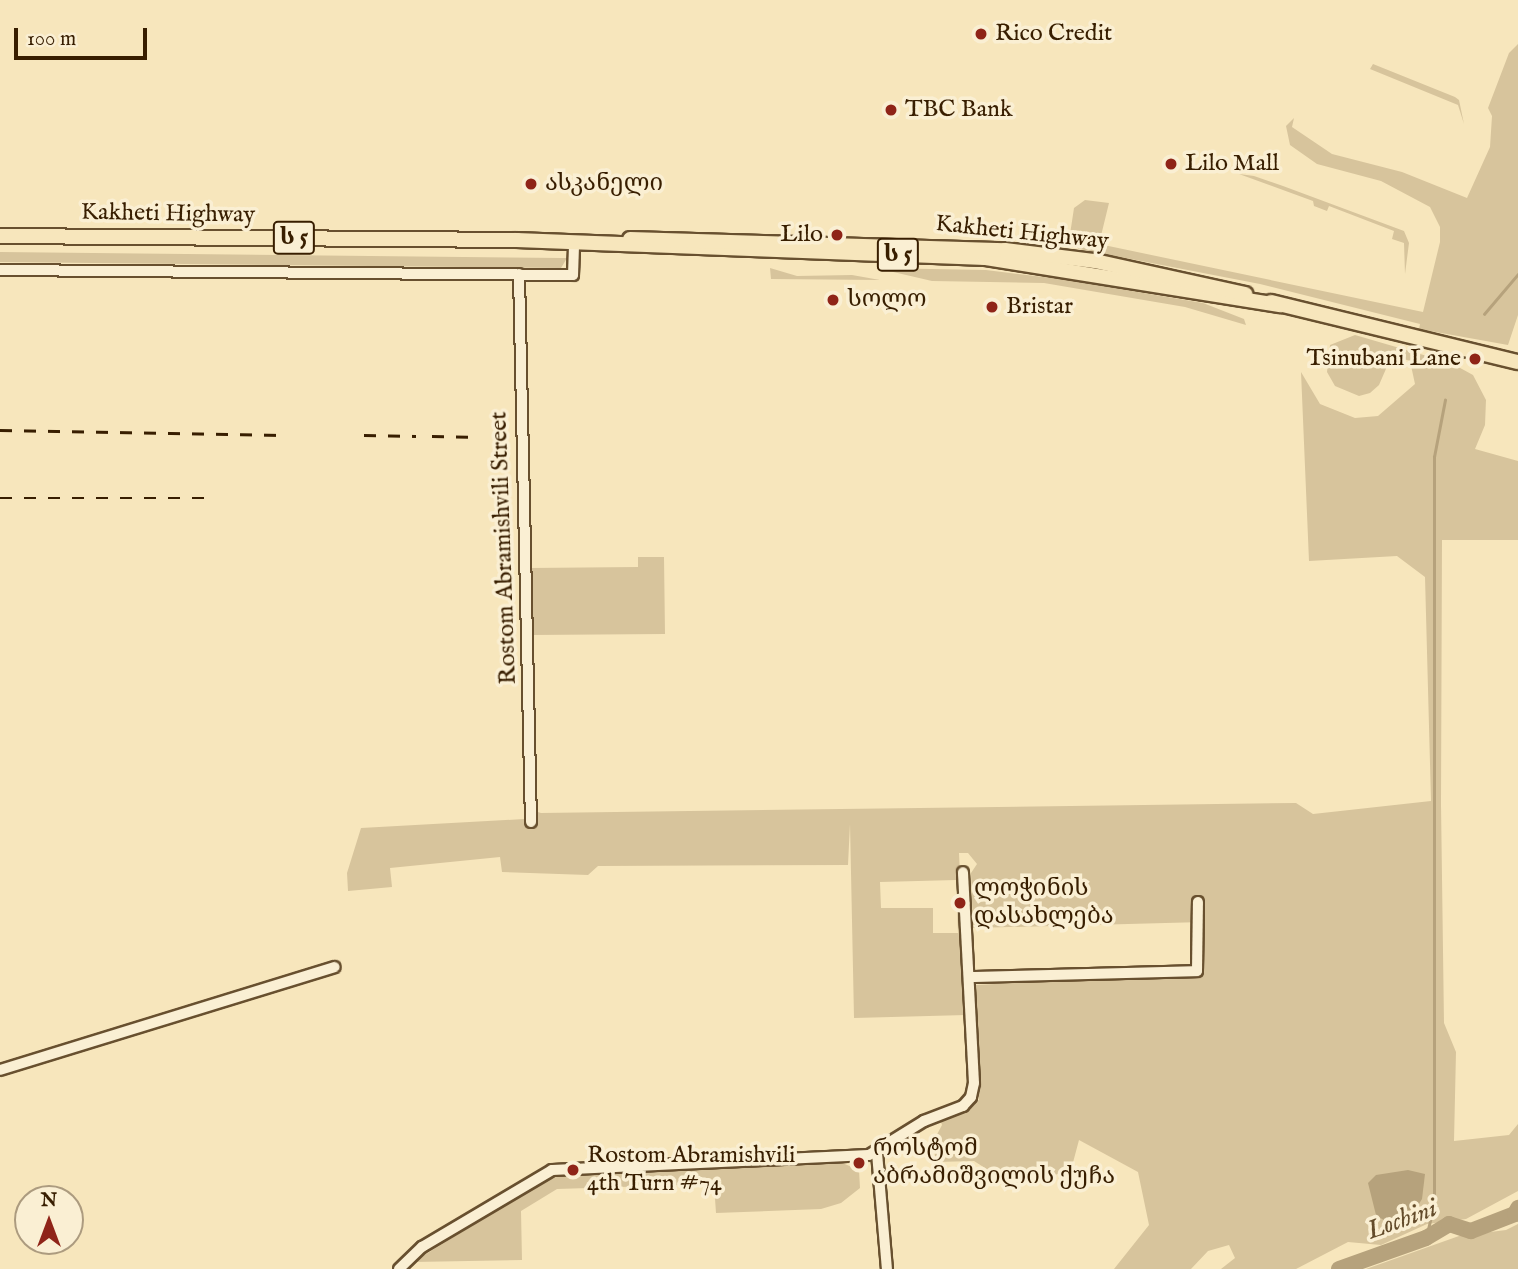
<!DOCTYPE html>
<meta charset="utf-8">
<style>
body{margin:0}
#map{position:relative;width:1518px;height:1269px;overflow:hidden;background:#f7e6bc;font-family:"IM FELL English","Noto Serif Georgian",serif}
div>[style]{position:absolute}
.green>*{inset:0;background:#d7c49c}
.water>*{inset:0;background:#b6a27c}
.stream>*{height:2.5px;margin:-1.25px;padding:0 1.25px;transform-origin:1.25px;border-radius:1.25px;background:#b6a27c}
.river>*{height:16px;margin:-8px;padding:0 8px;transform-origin:8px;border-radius:8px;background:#b6a27c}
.roads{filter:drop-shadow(2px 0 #68502f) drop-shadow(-2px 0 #68502f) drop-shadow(0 2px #68502f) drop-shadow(0 -2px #68502f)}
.minor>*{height:10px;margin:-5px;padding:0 5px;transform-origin:5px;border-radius:5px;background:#faefd3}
.highway>*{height:14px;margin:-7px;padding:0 7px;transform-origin:7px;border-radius:7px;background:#f7e6bc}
.rail>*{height:2.5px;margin-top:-1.25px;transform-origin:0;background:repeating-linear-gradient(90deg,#381e00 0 12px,transparent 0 24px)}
.dots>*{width:19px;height:19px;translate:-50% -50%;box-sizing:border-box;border:4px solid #faefd3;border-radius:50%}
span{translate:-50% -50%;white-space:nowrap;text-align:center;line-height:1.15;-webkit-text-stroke:7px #faefd3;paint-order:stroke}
.shield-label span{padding:2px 5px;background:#faefd3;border:2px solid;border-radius:5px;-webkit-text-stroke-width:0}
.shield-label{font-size:23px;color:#381e00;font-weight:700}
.poi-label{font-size:24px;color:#381e00}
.left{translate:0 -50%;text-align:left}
.right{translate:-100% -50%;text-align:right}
.street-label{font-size:24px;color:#381e00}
.water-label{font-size:26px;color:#644c2b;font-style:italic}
.north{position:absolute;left:14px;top:1185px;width:70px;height:70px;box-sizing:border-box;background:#faefd3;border:2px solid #ac9b7f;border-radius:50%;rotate:0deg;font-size:19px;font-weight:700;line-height:28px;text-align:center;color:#381e00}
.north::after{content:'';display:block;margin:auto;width:24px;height:32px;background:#8f2418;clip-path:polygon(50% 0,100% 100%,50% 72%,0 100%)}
.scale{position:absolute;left:14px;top:28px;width:133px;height:32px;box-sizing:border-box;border:4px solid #381e00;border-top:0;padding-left:9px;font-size:21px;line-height:24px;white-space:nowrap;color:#381e00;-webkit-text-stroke:5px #faefd3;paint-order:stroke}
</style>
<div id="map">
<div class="green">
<div style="clip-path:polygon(1518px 44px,1518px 315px,1508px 345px,1419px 329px,1420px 324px,1260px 284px,1079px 249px,1069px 241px,1074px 208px,1085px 200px,1109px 203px,1099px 244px,1423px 312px,1440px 242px,1440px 227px,1430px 207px,1381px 181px,1317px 164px,1290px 145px,1286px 126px,1294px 118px,1292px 127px,1332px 154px,1402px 172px,1467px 198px,1490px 147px,1492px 116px,1488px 108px,1509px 53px)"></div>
<div style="clip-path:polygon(1373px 64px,1455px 97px,1459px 100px,1464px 124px,1458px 105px,1370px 69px)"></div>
<div style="clip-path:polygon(1239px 174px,1254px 176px,1283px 186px,1404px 231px,1409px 243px,1405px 274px,1404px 243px,1392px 239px,1394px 231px,1329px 206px,1327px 211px,1314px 206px,1313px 201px)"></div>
<div style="clip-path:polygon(0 252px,562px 258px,567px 258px,561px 268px,0 262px)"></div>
<div style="clip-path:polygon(770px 268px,797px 276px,852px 275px,880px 280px,771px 279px)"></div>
<div style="clip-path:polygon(876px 268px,986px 270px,1060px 279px,1203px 303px,1244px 319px,1246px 325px,1185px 307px,1044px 283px,932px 281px)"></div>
<div style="clip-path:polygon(evenodd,1355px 335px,1451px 363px,1473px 375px,1486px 400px,1485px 425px,1475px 449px,1518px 461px,1518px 540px,1442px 540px,1441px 804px,1444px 1023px,1456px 1052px,1454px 1141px,1509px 1135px,1518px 1124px,1518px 1191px,1466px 1219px,1427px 1224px,1381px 1245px,1348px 1242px,1296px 1269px,1221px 1269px,1235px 1258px,1229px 1245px,1208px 1251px,1191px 1269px,1114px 1269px,1149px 1225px,1138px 1172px,1079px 1140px,1071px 1170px,1015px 1187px,974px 1161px,936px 1162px,933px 1142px,942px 1125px,940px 1119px,979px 1100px,976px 985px,1200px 973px,1203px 922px,973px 928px,971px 873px,977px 864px,968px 853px,959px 853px,966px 1015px,854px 1018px,850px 824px,848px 865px,598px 866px,588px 875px,502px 872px,500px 857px,390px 868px,392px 887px,348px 891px,347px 873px,361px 828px,524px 819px,528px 809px,541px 813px,1296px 803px,1313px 814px,1431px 801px,1425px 577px,1397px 556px,1309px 561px,1301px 372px,1320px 404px,1355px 418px,1378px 416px,1415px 384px,1410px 361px,1392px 355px,1379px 385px,1370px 393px,1359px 396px,1335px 386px,1327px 372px,1330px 345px,1355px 335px,956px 880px,958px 933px,933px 933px,933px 908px,881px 908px,880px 882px,956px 880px)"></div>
<div style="clip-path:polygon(638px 557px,664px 557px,665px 634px,531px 635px,530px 568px,638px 567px)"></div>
<div style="clip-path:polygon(840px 1162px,859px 1170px,860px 1188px,841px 1203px,821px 1209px,716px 1213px,714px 1184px,557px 1189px,521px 1211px,522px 1260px,413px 1262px,542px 1183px,564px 1174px)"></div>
<div style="clip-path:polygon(1518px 1224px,1518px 1269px,1366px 1269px,1459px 1236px,1506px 1230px)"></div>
</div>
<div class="water">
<div style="clip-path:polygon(1408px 1170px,1425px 1174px,1422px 1199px,1417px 1207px,1385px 1221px,1376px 1215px,1368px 1183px,1376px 1175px)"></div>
</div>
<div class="stream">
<div style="left:1484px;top:314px;width:52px;rotate:-49.6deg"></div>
<div style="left:1426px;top:1238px;width:35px;rotate:-77deg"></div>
<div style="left:1434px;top:1204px;width:747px;rotate:-90deg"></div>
<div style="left:1434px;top:457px;width:58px;rotate:-79.1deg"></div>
</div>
<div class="river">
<div style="left:1339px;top:1269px;width:92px;rotate:-19.6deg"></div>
<div style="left:1426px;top:1238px;width:27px;rotate:-31deg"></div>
<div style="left:1449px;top:1224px;width:23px;rotate:18deg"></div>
<div style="left:1471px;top:1231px;width:47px;rotate:-21.1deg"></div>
<div style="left:1515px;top:1214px;width:7px;rotate:-63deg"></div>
</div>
<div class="roads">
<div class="minor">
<div style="left:0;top:270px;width:573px;rotate:0.5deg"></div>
<div style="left:573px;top:275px;width:33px;rotate:-88deg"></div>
<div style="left:519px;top:274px;width:548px;rotate:88.75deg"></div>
<div style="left:970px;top:977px;width:227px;rotate:-1.5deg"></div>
<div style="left:1197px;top:971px;width:69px;rotate:-89.2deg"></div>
<div style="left:0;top:1070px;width:350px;rotate:-17.1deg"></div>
<div style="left:877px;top:1153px;width:116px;rotate:85.1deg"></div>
<div style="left:399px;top:1269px;width:32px;rotate:-44deg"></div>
<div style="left:422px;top:1247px;width:151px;rotate:-30.6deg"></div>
<div style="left:552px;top:1170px;width:317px;rotate:-2.7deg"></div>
<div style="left:869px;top:1155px;width:65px;rotate:-31.7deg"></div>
<div style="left:924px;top:1121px;width:42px;rotate:-21deg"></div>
<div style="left:963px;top:1106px;width:12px;rotate:-48deg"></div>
<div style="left:971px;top:1097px;width:14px;rotate:-78deg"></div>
<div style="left:974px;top:1083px;width:211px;rotate:-93deg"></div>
</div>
<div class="highway">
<div style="left:0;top:236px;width:517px;rotate:0.44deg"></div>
<div style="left:517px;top:240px;width:468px;rotate:2.2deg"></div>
<div style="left:985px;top:258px;width:299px;rotate:9.1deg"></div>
<div style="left:630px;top:239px;width:375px;rotate:1.7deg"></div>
<div style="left:1005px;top:250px;width:91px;rotate:7deg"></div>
<div style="left:1095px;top:261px;width:154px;rotate:12.4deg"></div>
<div style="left:1271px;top:302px;width:254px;rotate:13.7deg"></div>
</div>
</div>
<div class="rail">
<div style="left:0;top:430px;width:282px;rotate:1deg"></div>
<div style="left:364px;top:435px;width:52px;rotate:1.1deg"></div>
<div style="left:432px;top:436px;width:48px;rotate:1.2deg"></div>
<div style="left:0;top:498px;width:213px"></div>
</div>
<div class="dots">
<div style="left:981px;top:34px;background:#8f2418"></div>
<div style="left:891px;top:110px;background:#8f2418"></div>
<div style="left:1171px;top:164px;background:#8f2418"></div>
<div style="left:531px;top:184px;background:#8f2418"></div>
<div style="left:837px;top:235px;background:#8f2418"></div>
<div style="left:833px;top:300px;background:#8f2418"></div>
<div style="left:992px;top:307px;background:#8f2418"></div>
<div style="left:1475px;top:359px;background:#8f2418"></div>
<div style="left:960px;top:903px;background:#8f2418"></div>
<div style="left:859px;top:1163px;background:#8f2418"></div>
<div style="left:573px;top:1170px;background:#8f2418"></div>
</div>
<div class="shield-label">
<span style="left:294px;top:238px">ს 5</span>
<span style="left:898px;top:255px">ს 5</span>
</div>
<div class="poi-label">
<span class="left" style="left:995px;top:34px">Rico Credit</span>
<span class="left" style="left:905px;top:110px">TBC Bank</span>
<span class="left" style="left:1185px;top:164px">Lilo Mall</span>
<span class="left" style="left:545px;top:184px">ასკანელი</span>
<span class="right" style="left:823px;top:235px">Lilo</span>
<span class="left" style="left:847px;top:300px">სოლო</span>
<span class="left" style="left:1006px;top:307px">Bristar</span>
<span class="right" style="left:1461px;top:359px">Tsinubani Lane</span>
<span class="left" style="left:974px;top:903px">ლოჭინის<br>დასახლება</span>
<span class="left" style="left:873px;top:1163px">როსტომ<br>აბრამიშვილის ქუჩა</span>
<span class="left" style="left:587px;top:1170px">Rostom Abramishvili<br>4th Turn #74</span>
</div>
<div class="street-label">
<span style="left:168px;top:214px;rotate:1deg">Kakheti Highway</span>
<span style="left:1022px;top:233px;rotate:6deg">Kakheti Highway</span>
<span style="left:504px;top:548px;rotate:-92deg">Rostom Abramishvili Street</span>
</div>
<div class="water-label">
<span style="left:1402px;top:1220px;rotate:-20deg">Lochini</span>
</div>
<div class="north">N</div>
<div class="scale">100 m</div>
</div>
